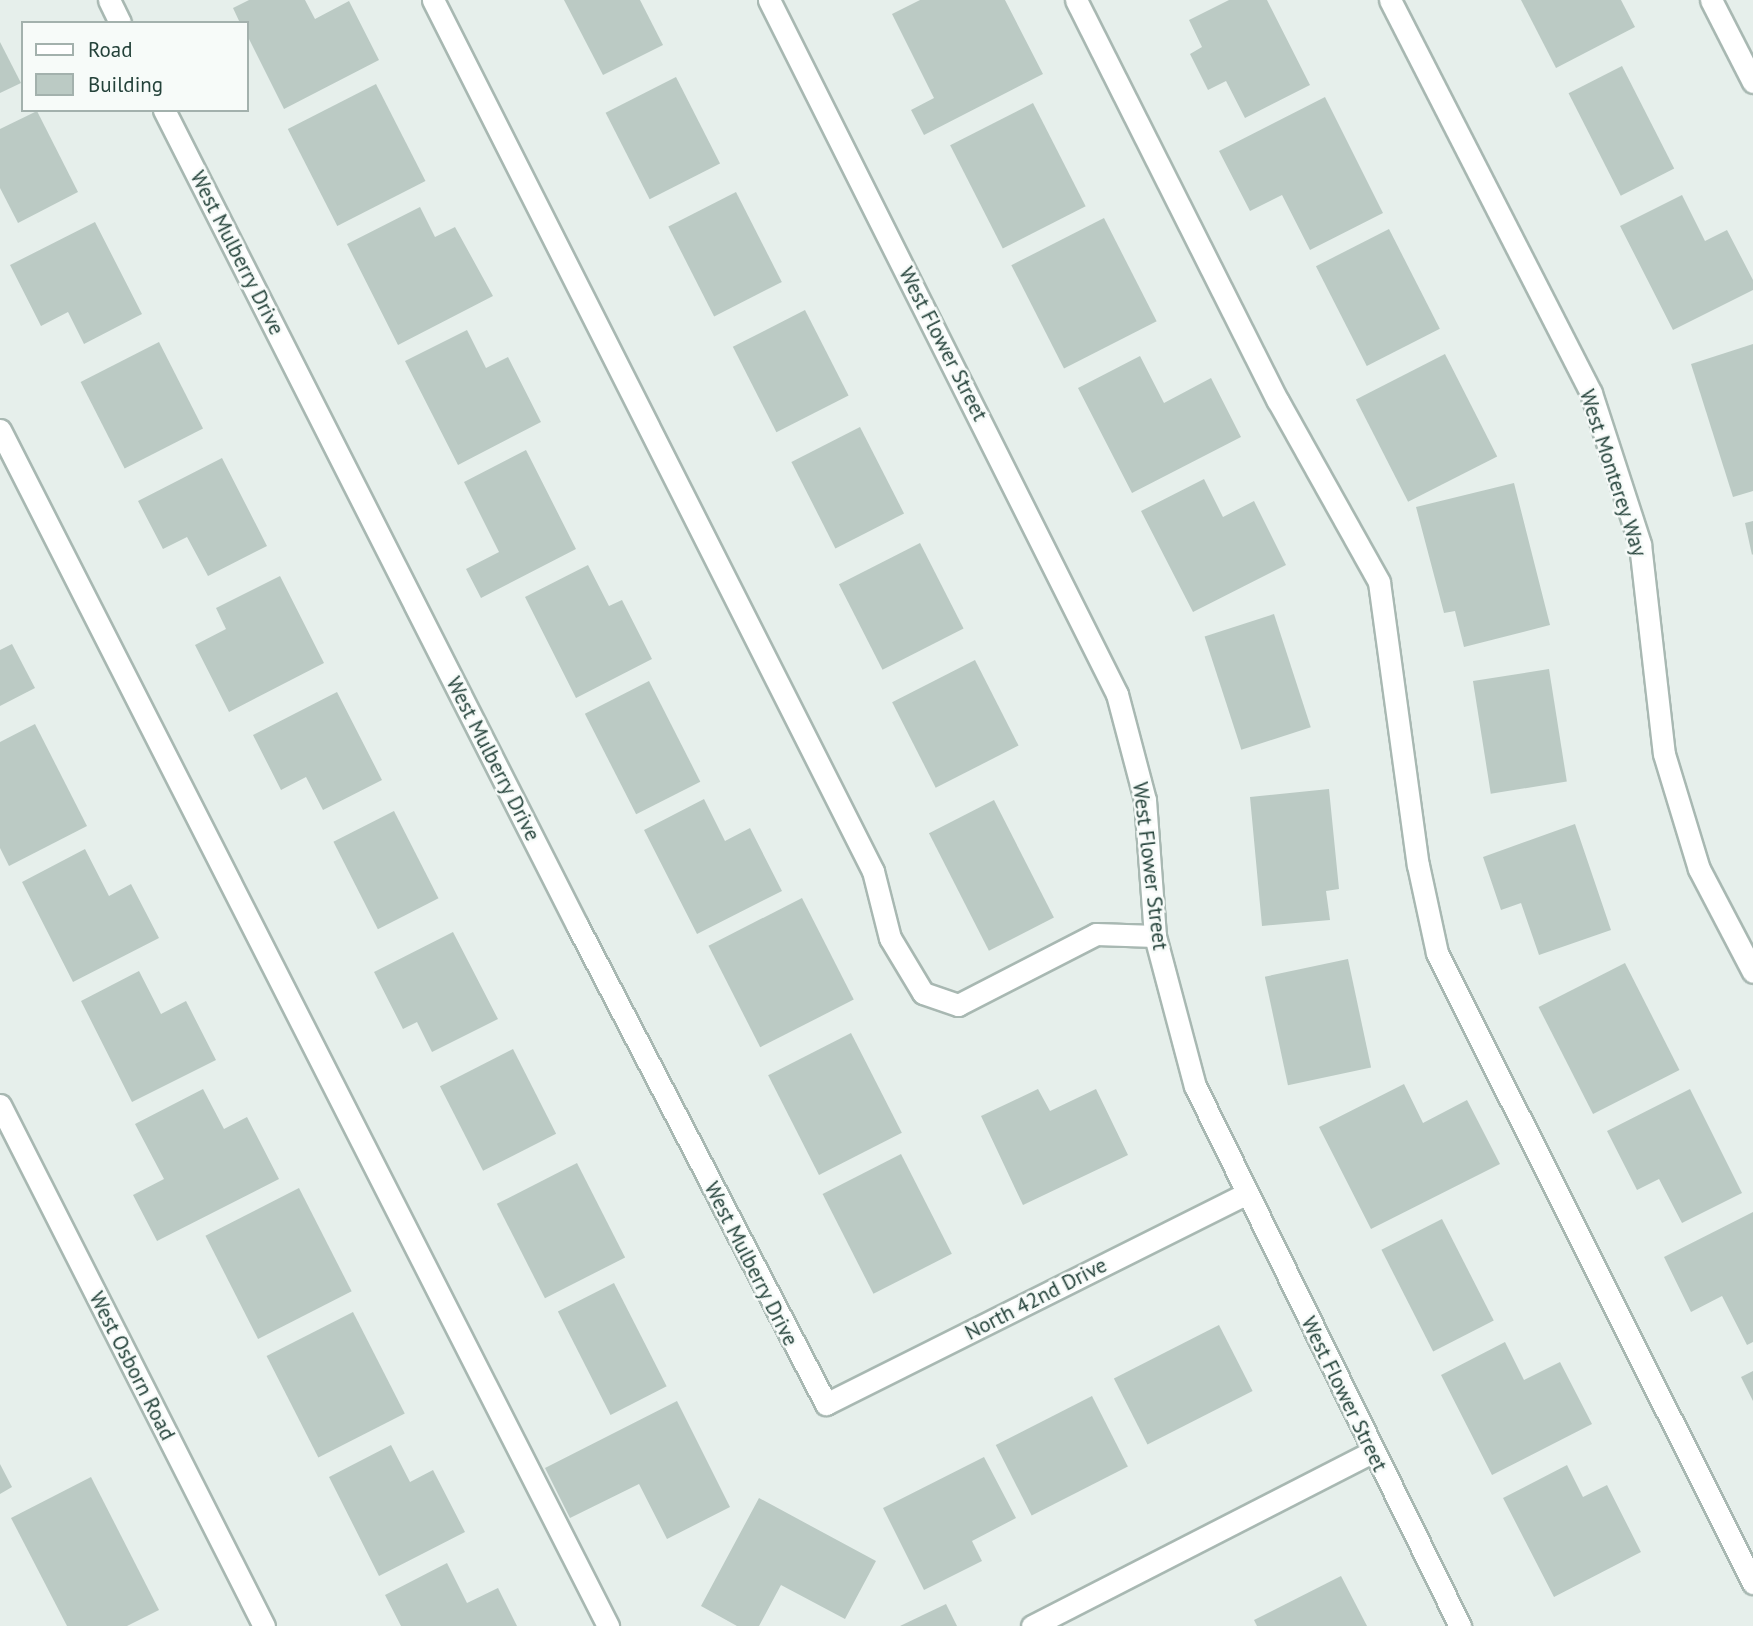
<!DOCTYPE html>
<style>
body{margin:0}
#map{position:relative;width:1753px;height:1626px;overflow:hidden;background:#e6efeb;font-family:"PT Sans",sans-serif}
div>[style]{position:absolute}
.building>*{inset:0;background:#bbcac4;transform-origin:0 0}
.roads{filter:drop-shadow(2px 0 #a8b8b2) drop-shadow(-2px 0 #a8b8b2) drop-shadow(0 2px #a8b8b2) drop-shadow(0 -2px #a8b8b2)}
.minor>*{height:21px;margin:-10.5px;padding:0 10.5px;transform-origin:10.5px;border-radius:10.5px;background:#fff}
span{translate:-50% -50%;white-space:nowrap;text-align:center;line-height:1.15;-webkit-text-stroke:5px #f7fbf9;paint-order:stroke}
.street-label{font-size:21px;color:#24423a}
.legend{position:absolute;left:21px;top:21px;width:228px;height:91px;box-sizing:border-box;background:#f7fbf9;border:2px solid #a3b1ad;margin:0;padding:9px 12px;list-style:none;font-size:21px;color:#24423a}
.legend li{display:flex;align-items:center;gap:14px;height:35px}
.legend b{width:35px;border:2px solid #a3b1ad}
</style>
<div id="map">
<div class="building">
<div style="clip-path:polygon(249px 0,305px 0,315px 19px,349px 1px,379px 60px,284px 109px,247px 35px,247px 23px,240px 23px,233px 8px)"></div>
<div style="clip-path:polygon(564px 0,640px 0,663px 45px,603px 75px)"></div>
<div style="clip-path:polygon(920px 0,1005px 0,1043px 74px,924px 135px,911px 110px,934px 98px,892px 14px)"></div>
<div style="clip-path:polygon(1229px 0,1267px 0,1310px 85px,1245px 118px,1226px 81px,1208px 90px,1190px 54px,1202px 47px,1189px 20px)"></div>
<div style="clip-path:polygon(1521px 0,1621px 0,1635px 27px,1556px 68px)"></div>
<div style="clip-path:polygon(0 42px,21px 83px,0 93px)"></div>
<div style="left:1622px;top:66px;width:115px;height:60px;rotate:63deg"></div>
<div style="left:676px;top:77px;width:97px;height:79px;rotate:63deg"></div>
<div style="left:376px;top:84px;width:109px;height:99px;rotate:63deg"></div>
<div style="clip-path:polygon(1325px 97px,1383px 213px,1310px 250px,1282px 195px,1250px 211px,1219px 151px)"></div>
<div style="left:1033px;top:103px;width:116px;height:93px;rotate:63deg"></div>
<div style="clip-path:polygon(37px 111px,78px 192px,18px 223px,0 188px,0 129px)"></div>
<div style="left:736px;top:192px;width:101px;height:76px;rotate:63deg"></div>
<div style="clip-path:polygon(1682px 195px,1705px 241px,1727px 230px,1753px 280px,1753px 290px,1673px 330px,1620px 226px)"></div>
<div style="clip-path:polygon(420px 207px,435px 237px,455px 227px,493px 296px,398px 345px,347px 244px)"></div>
<div style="left:1104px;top:218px;width:116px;height:104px;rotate:63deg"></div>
<div style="clip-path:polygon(95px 222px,142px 314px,84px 344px,68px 312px,41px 326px,10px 265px)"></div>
<div style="left:1389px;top:229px;width:112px;height:82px;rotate:63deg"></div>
<div style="left:805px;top:310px;width:96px;height:81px;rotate:63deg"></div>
<div style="clip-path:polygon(467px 330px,486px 368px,508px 357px,541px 422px,458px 465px,405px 361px)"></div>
<div style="left:159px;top:342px;width:97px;height:88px;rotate:63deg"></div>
<div style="clip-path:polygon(1753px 344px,1753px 491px,1733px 497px,1691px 364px)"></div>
<div style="left:1445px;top:354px;width:115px;height:100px;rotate:63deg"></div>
<div style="clip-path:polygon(1140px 356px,1164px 403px,1211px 378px,1241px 437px,1132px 493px,1078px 388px)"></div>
<div style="left:860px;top:427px;width:97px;height:77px;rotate:63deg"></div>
<div style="clip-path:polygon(526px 450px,576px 549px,481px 598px,466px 569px,499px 552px,464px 482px)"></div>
<div style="clip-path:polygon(222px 458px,267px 546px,208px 576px,187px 537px,163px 549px,138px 501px)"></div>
<div style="clip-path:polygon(1204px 479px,1223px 517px,1254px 501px,1286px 565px,1193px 612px,1141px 511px)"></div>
<div style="clip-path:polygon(1514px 483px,1550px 625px,1464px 647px,1455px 611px,1444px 613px,1416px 507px)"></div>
<div style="clip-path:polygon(1753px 521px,1753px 554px,1752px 555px,1745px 523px)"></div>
<div style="left:920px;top:543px;width:96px;height:91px;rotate:63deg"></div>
<div style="clip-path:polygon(588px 565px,609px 606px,622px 600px,652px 659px,576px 698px,525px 597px)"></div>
<div style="clip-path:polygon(280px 576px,324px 663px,229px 712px,195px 645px,226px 629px,216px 608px)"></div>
<div style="left:1274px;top:614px;width:119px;height:73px;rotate:72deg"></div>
<div style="clip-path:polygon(12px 644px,35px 688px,0 706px,0 650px)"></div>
<div style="left:975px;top:660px;width:96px;height:93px;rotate:63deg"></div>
<div style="left:1549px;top:669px;width:114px;height:77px;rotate:81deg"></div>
<div style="left:649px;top:681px;width:113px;height:72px;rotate:63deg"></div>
<div style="clip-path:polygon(337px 692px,382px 780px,323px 810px,306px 777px,281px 790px,253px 735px)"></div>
<div style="clip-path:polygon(35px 724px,87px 826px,9px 866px,0 848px,0 742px)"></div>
<div style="clip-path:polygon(1329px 789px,1339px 889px,1326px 891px,1330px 920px,1262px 926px,1250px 797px)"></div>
<div style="clip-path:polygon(704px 799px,725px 841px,750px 828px,782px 891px,697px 934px,644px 830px)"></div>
<div style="left:994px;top:800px;width:132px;height:73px;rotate:63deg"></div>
<div style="left:394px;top:811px;width:98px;height:68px;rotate:63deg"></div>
<div style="clip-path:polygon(1575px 824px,1611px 930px,1539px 955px,1521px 903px,1501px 910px,1483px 857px)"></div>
<div style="clip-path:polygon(85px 849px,109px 896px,131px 884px,159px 938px,73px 982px,22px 882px)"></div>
<div style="left:802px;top:898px;width:114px;height:105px;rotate:63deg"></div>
<div style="clip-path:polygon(453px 932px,498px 1019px,432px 1052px,417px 1022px,403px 1029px,374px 972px)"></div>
<div style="left:1348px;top:959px;width:111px;height:85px;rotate:78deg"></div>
<div style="left:1625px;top:963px;width:120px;height:97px;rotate:63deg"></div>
<div style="clip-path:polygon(139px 971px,161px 1014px,186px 1001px,216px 1060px,132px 1102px,81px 1001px)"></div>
<div style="left:851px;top:1033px;width:112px;height:93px;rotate:63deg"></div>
<div style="left:513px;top:1049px;width:95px;height:82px;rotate:63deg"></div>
<div style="clip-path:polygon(1404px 1084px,1423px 1123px,1467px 1100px,1500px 1164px,1371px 1229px,1319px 1127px)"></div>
<div style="clip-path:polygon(203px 1089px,224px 1129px,247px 1117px,279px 1179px,157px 1241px,133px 1195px,164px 1179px,135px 1124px)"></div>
<div style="clip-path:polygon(1038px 1089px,1050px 1111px,1096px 1089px,1128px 1155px,1023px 1205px,981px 1116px)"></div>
<div style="clip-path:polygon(1690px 1089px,1742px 1193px,1682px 1223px,1659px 1179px,1637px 1190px,1607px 1131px)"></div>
<div style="left:901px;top:1154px;width:112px;height:88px;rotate:63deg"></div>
<div style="left:577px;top:1163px;width:106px;height:90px;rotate:63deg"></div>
<div style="left:299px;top:1188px;width:116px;height:105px;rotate:63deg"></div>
<div style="clip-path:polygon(1753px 1212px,1753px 1342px,1747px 1345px,1722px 1296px,1691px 1312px,1664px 1257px)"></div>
<div style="left:1442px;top:1219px;width:114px;height:68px;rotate:63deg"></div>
<div style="left:614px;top:1283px;width:116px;height:63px;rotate:63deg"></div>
<div style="left:353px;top:1312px;width:114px;height:97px;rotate:63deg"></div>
<div style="left:1219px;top:1325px;width:74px;height:118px;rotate:63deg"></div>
<div style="clip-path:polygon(1505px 1342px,1524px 1380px,1560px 1362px,1592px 1424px,1492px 1475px,1441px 1375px)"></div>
<div style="clip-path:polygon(1753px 1371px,1753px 1401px,1741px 1377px)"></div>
<div style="left:1092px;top:1396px;width:79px;height:108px;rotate:63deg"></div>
<div style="clip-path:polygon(677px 1401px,730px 1507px,667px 1539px,639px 1484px,570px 1518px,545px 1468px)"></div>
<div style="clip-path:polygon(391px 1445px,410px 1482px,433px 1470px,465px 1532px,379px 1576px,329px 1477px)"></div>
<div style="clip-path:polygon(984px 1457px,1016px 1518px,972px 1541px,982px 1561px,924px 1590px,883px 1508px)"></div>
<div style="clip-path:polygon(0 1464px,12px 1487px,0 1494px)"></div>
<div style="clip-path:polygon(1567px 1465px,1583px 1497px,1607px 1485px,1641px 1552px,1554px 1597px,1503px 1498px)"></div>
<div style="clip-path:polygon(91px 1477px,159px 1610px,127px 1626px,67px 1626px,11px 1518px)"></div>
<div style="clip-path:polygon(759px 1498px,876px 1561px,845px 1619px,781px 1585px,759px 1626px,737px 1626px,701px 1606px)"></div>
<div style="clip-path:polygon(447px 1563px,467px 1603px,498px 1588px,517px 1626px,401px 1626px,385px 1595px)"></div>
<div style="clip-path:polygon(1341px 1576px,1367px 1626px,1257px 1626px,1254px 1620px)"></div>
<div style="clip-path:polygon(946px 1604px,957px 1626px,900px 1626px)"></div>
</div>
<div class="roads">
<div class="minor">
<div style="left:109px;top:0;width:25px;rotate:64deg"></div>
<div style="left:433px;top:0;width:976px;rotate:63.2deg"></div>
<div style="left:873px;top:871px;width:69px;rotate:75.8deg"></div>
<div style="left:890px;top:938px;width:64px;rotate:59deg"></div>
<div style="left:923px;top:993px;width:37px;rotate:19deg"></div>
<div style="left:958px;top:1005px;width:155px;rotate:-27.2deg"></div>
<div style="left:1096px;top:934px;width:59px;rotate:1.9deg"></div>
<div style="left:769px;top:0;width:776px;rotate:63.37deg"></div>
<div style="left:1117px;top:694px;width:110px;rotate:75.2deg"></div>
<div style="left:1145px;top:800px;width:136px;rotate:85.8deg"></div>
<div style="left:1155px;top:936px;width:155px;rotate:75.1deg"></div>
<div style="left:1195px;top:1086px;width:602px;rotate:63.86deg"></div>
<div style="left:1076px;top:0;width:449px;rotate:63.3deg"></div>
<div style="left:1278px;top:401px;width:207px;rotate:60.8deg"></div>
<div style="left:1379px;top:582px;width:286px;rotate:82.2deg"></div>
<div style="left:1418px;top:865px;width:90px;rotate:77.8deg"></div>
<div style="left:1437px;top:953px;width:705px;rotate:63.36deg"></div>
<div style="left:1390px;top:0;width:441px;rotate:62.9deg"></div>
<div style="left:1591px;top:393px;width:159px;rotate:72deg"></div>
<div style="left:1640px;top:544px;width:211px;rotate:83.5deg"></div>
<div style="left:1664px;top:754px;width:120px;rotate:73.1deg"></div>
<div style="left:1699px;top:869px;width:116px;rotate:62.3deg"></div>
<div style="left:1711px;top:0;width:92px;rotate:62.9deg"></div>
<div style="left:164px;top:110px;width:914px;rotate:63.13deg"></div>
<div style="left:577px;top:925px;width:540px;rotate:62.53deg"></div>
<div style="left:826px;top:1404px;width:470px;rotate:-26.6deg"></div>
<div style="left:0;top:430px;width:1342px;rotate:63.05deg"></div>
<div style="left:0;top:1105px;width:584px;rotate:63.13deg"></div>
<div style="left:1032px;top:1626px;width:382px;rotate:-27.1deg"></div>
</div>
</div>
<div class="street-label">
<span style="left:237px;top:253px;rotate:63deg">West Mulberry Drive</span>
<span style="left:943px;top:344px;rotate:63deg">West Flower Street</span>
<span style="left:1613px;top:473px;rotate:72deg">West Monterey Way</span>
<span style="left:493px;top:759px;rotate:63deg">West Mulberry Drive</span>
<span style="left:1150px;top:866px;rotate:83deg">West Flower Street</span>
<span style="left:751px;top:1264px;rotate:63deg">West Mulberry Drive</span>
<span style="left:1036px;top:1299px;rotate:-27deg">North 42nd Drive</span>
<span style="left:132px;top:1366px;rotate:63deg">West Osborn Road</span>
<span style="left:1344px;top:1394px;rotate:64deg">West Flower Street</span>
</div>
<ul class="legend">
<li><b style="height:9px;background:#fff"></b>Road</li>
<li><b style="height:19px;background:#bbcac4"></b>Building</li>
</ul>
</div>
